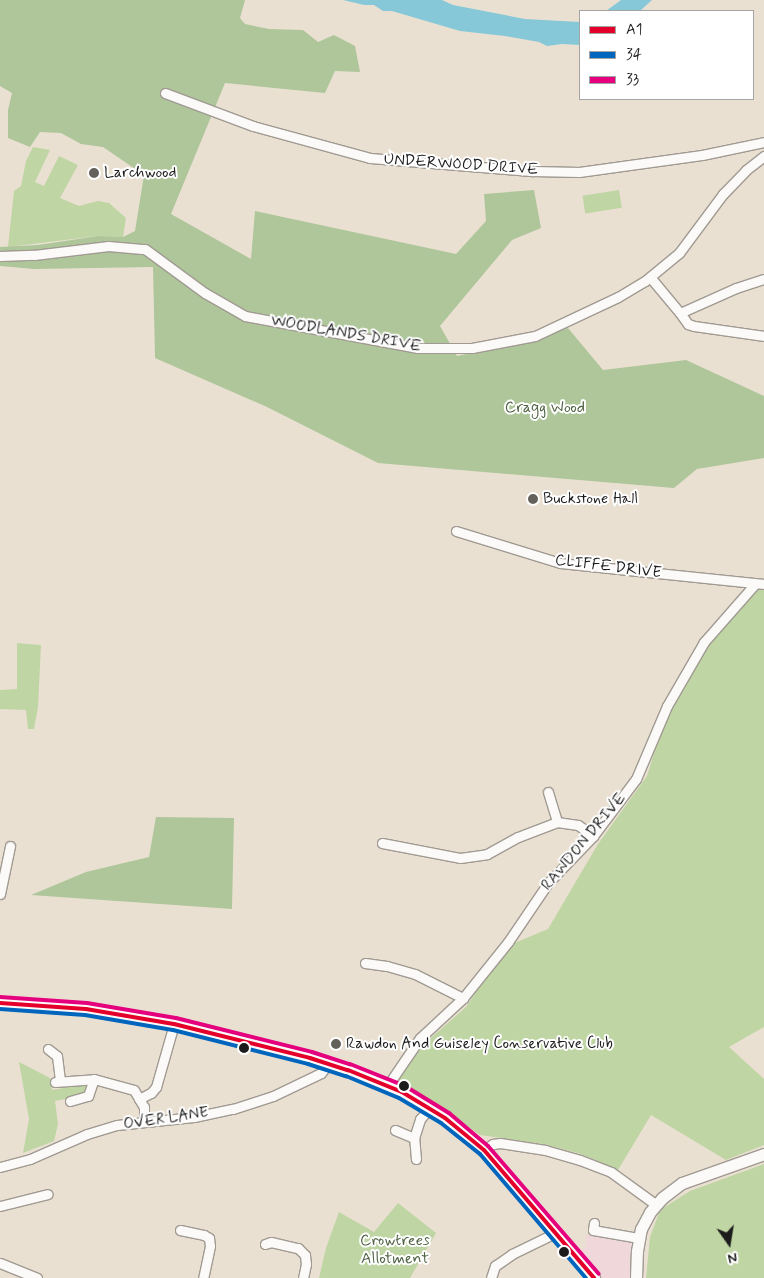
<!DOCTYPE html>
<style>
body{margin:0}
#map{position:relative;width:764px;height:1278px;overflow:hidden;background:#eae0d2;font-family:Mynerve,sans-serif}
div>[style]{position:absolute}
.built>*{inset:0;background:#efd7da}
.green>*{inset:0;background:#bfd5a3;transform-origin:0 0}
.forest>*{inset:0;background:#aec69a}
.water>*{inset:0;background:#87c8d8}
.roads{filter:drop-shadow(1px 0 #a09a92) drop-shadow(-1px 0 #a09a92) drop-shadow(0 1px #a09a92) drop-shadow(0 -1px #a09a92)}
.minor>*{height:9px;margin:-4.5px;padding:0 4.5px;transform-origin:4.5px;border-radius:4.5px;background:#fcfaf8}
.major>*{height:11px;margin:-5.5px;padding:0 5.5px;transform-origin:5.5px;border-radius:5.5px;background:#fcfaf8}
.bus-1>*{height:4px;margin:-2px;padding:0 2px;transform-origin:2px;border-radius:2px;background:#e4002b}
.bus-2>*{height:4px;margin:-2px;padding:0 2px;transform-origin:2px;border-radius:2px;background:#0065bd}
.bus-3>*{height:4px;margin:-2px;padding:0 2px;transform-origin:2px;border-radius:2px;background:#e5007d}
.dots>*{width:14px;height:14px;translate:-50% -50%;box-sizing:border-box;border:2px solid #fff;border-radius:50%}
span{translate:-50% -50%;white-space:nowrap;text-align:center;line-height:1.15;-webkit-text-stroke:4px #fff;paint-order:stroke}
.street-label{font-size:16px;color:#1c1c1c}
.poi-label{font-size:16px;color:#1c1c1c}
.left{translate:0 -50%;text-align:left}
.park-label{font-size:16px;color:#4f6242}
.legend{position:absolute;left:579px;top:10px;width:175px;height:90px;box-sizing:border-box;background:#fff;border:1px solid #a4a4a4;margin:0;padding:6px 9px;list-style:none;font-size:15px;color:#1c1c1c}
.legend li{display:flex;align-items:center;gap:10px;height:25px}
.legend b{width:25px;border:1px solid #a4a4a4}
.north{position:absolute;left:704px;top:1218px;width:50px;height:50px;-webkit-text-stroke:4px #fff;paint-order:stroke;rotate:167deg;font-size:14px;font-weight:700;line-height:20px;text-align:center;color:#1c1c1c}
.north::after{content:'';display:block;margin:auto;width:18px;height:22px;background:#1c1c1c;clip-path:polygon(50% 0,100% 100%,50% 72%,0 100%)}
</style>
<div id="map">
<div class="built">
<div style="clip-path:polygon(586px 1235px,632px 1239px,630px 1262px,633px 1278px,600px 1278px,579px 1251px,586px 1247px)"></div>
</div>
<div class="green">
<div style="clip-path:polygon(33px 147px,50px 150px,35px 182px,44px 186px,59px 156px,78px 165px,60px 198px,79px 206px,98px 201px,109px 203px,126px 218px,123px 237px,98px 236px,8px 247px,14px 191px,21px 186px,26px 161px)"></div>
<div style="left:619px;top:190px;width:18px;height:37px;rotate:81deg"></div>
<div style="clip-path:polygon(758px 587px,764px 587px,764px 1027px,729px 1047px,764px 1079px,764px 1145px,726px 1160px,651px 1115px,618px 1170px,581px 1154px,543px 1144px,480px 1135px,435px 1103px,397px 1081px,424px 1044px,466px 1007px,505px 947px,548px 929px,598px 844px,647px 776px,666px 714px,707px 644px)"></div>
<div style="clip-path:polygon(17px 643px,41px 645px,38px 707px,34px 729px,28px 729px,26px 710px,0 709px,0 690px,17px 689px)"></div>
<div style="clip-path:polygon(19px 1062px,50px 1078px,52px 1090px,88px 1084px,88px 1091px,81px 1096px,55px 1101px,58px 1124px,54px 1141px,23px 1153px,29px 1119px)"></div>
<div style="clip-path:polygon(764px 1164px,764px 1278px,646px 1278px,650px 1237px,660px 1210px,690px 1191px)"></div>
<div style="clip-path:polygon(398px 1203px,436px 1233px,410px 1278px,319px 1278px,326px 1248px,339px 1212px,374px 1232px)"></div>
</div>
<div class="forest">
<div style="clip-path:polygon(0 0,245px 0,240px 18px,245px 24px,269px 29px,303px 30px,318px 42px,334px 35px,355px 46px,360px 72px,335px 71px,325px 93px,225px 83px,171px 214px,251px 259px,255px 211px,456px 254px,486px 221px,484px 194px,534px 190px,541px 228px,512px 240px,440px 326px,457px 356px,532px 340px,568px 328px,603px 370px,686px 360px,764px 396px,764px 458px,697px 469px,674px 488px,378px 463px,267px 407px,155px 358px,153px 267px,34px 269px,0 266px,0 247px,38px 245px,98px 236px,123px 237px,135px 231px,144px 175px,103px 147px,81px 144px,61px 133px,40px 132px,30px 147px,8px 138px,8px 110px,12px 93px,0 86px)"></div>
<div style="clip-path:polygon(156px 817px,234px 818px,232px 909px,31px 895px,86px 872px,149px 857px)"></div>
</div>
<div class="water">
<div style="clip-path:polygon(343px 0,442px 0,453px 5px,525px 19px,580px 22px,580px 45px,562px 44px,547px 46px,539px 42px,505px 36px,460px 31px,392px 11px,383px 11px,374px 5px,364px 5px)"></div>
<div style="clip-path:polygon(621px 0,652px 0,640px 11px,606px 11px)"></div>
</div>
<div class="roads">
<div class="minor">
<div style="left:165px;top:93px;width:94px;rotate:20.6deg"></div>
<div style="left:253px;top:126px;width:121px;rotate:15.3deg"></div>
<div style="left:370px;top:158px;width:164px;rotate:4.6deg"></div>
<div style="left:533px;top:171px;width:46px;rotate:1.2deg"></div>
<div style="left:579px;top:172px;width:124px;rotate:-7.9deg"></div>
<div style="left:702px;top:155px;width:63px;rotate:-11.8deg"></div>
<div style="left:0;top:256px;width:34px;rotate:-2deg"></div>
<div style="left:34px;top:255px;width:75px;rotate:-6.9deg"></div>
<div style="left:108px;top:246px;width:37px;rotate:5deg"></div>
<div style="left:145px;top:249px;width:74px;rotate:36.3deg"></div>
<div style="left:205px;top:293px;width:46px;rotate:29.9deg"></div>
<div style="left:245px;top:316px;width:176px;rotate:10.5deg"></div>
<div style="left:418px;top:348px;width:54px"></div>
<div style="left:472px;top:348px;width:64px;rotate:-10.8deg"></div>
<div style="left:535px;top:336px;width:92px;rotate:-25.2deg"></div>
<div style="left:618px;top:297px;width:31px;rotate:-31deg"></div>
<div style="left:645px;top:281px;width:44px;rotate:-39.5deg"></div>
<div style="left:679px;top:253px;width:74px;rotate:-53.3deg"></div>
<div style="left:723px;top:194px;width:33px;rotate:-46deg"></div>
<div style="left:746px;top:170px;width:23px;rotate:-38deg"></div>
<div style="left:650px;top:277px;width:47px;rotate:50.2deg"></div>
<div style="left:680px;top:313px;width:61px;rotate:-24.1deg"></div>
<div style="left:736px;top:288px;width:29px;rotate:-18deg"></div>
<div style="left:680px;top:313px;width:14px;rotate:54deg"></div>
<div style="left:688px;top:324px;width:6px;rotate:18deg"></div>
<div style="left:694px;top:326px;width:71px;rotate:8.1deg"></div>
<div style="left:456px;top:531px;width:109px;rotate:17.1deg"></div>
<div style="left:560px;top:563px;width:205px;rotate:5.9deg"></div>
<div style="left:548px;top:792px;width:31px;rotate:73deg"></div>
<div style="left:382px;top:843px;width:79px;rotate:10.9deg"></div>
<div style="left:460px;top:858px;width:27px;rotate:-8deg"></div>
<div style="left:487px;top:854px;width:35px;rotate:-29deg"></div>
<div style="left:518px;top:837px;width:42px;rotate:-21deg"></div>
<div style="left:557px;top:822px;width:21px;rotate:8deg"></div>
<div style="left:578px;top:825px;width:19px;rotate:36deg"></div>
<div style="left:0;top:894px;width:49px;rotate:-78.2deg"></div>
<div style="left:365px;top:963px;width:22px;rotate:8deg"></div>
<div style="left:387px;top:966px;width:29px;rotate:16deg"></div>
<div style="left:415px;top:974px;width:54px;rotate:26.6deg"></div>
<div style="left:48px;top:1049px;width:11px;rotate:38deg"></div>
<div style="left:57px;top:1056px;width:25px;rotate:83deg"></div>
<div style="left:55px;top:1082px;width:39px;rotate:-4deg"></div>
<div style="left:94px;top:1079px;width:41px;rotate:15.4deg"></div>
<div style="left:134px;top:1090px;width:20px;rotate:60deg"></div>
<div style="left:144px;top:1107px;width:14px;rotate:90deg"></div>
<div style="left:388px;top:1085px;width:57px;rotate:-55.8deg"></div>
<div style="left:420px;top:1038px;width:59px;rotate:-42.9deg"></div>
<div style="left:463px;top:998px;width:72px;rotate:-51.2deg"></div>
<div style="left:508px;top:942px;width:71px;rotate:-55.9deg"></div>
<div style="left:548px;top:883px;width:65px;rotate:-46.2deg"></div>
<div style="left:593px;top:836px;width:71px;rotate:-53deg"></div>
<div style="left:636px;top:779px;width:79px;rotate:-67deg"></div>
<div style="left:667px;top:706px;width:74px;rotate:-60deg"></div>
<div style="left:704px;top:642px;width:77px;rotate:-48.7deg"></div>
<div style="left:139px;top:1099px;width:13px;rotate:-27deg"></div>
<div style="left:151px;top:1093px;width:8px;rotate:-50deg"></div>
<div style="left:156px;top:1087px;width:66px;rotate:-74.1deg"></div>
<div style="left:70px;top:1101px;width:19px;rotate:-16deg"></div>
<div style="left:88px;top:1096px;width:18px;rotate:-71deg"></div>
<div style="left:395px;top:1130px;width:21px;rotate:23deg"></div>
<div style="left:484px;top:1150px;width:11px;rotate:-34deg"></div>
<div style="left:493px;top:1144px;width:7px;rotate:-8deg"></div>
<div style="left:500px;top:1143px;width:46px;rotate:8.8deg"></div>
<div style="left:545px;top:1150px;width:36px;rotate:16deg"></div>
<div style="left:580px;top:1160px;width:33px;rotate:21deg"></div>
<div style="left:611px;top:1172px;width:54px;rotate:36deg"></div>
<div style="left:416px;top:1159px;width:21px;rotate:-95deg"></div>
<div style="left:414px;top:1138px;width:20px;rotate:-72deg"></div>
<div style="left:420px;top:1119px;width:15px;rotate:-48deg"></div>
<div style="left:0;top:1167px;width:31px;rotate:-15deg"></div>
<div style="left:30px;top:1159px;width:62px;rotate:-23.7deg"></div>
<div style="left:87px;top:1134px;width:31px;rotate:-17deg"></div>
<div style="left:117px;top:1125px;width:77px;rotate:-5.9deg"></div>
<div style="left:194px;top:1117px;width:40px;rotate:-12deg"></div>
<div style="left:233px;top:1109px;width:42px;rotate:-18deg"></div>
<div style="left:273px;top:1096px;width:53px;rotate:-25.6deg"></div>
<div style="left:321px;top:1073px;width:11px;rotate:-52deg"></div>
<div style="left:0;top:1206px;width:49px;rotate:-14deg"></div>
<div style="left:594px;top:1223px;width:7px;rotate:98deg"></div>
<div style="left:593px;top:1230px;width:47px;rotate:9.9deg"></div>
<div style="left:180px;top:1230px;width:25px;rotate:12deg"></div>
<div style="left:204px;top:1235px;width:6px;rotate:31deg"></div>
<div style="left:209px;top:1238px;width:8px;rotate:83deg"></div>
<div style="left:210px;top:1246px;width:33px;rotate:102deg"></div>
<div style="left:265px;top:1244px;width:6px;rotate:-18deg"></div>
<div style="left:271px;top:1242px;width:28px;rotate:13deg"></div>
<div style="left:298px;top:1248px;width:10px;rotate:45deg"></div>
<div style="left:305px;top:1255px;width:9px;rotate:84deg"></div>
<div style="left:306px;top:1264px;width:14px;rotate:102deg"></div>
<div style="left:0;top:1263px;width:40px;rotate:22deg"></div>
<div style="left:491px;top:1278px;width:13px;rotate:-72deg"></div>
<div style="left:495px;top:1266px;width:21px;rotate:-35deg"></div>
<div style="left:512px;top:1254px;width:48px;rotate:-26deg"></div>
</div>
<div class="major">
<div style="left:0;top:1003px;width:86px;rotate:4deg"></div>
<div style="left:86px;top:1009px;width:89px;rotate:9.7deg"></div>
<div style="left:174px;top:1024px;width:140px;rotate:14deg"></div>
<div style="left:310px;top:1058px;width:40px;rotate:18deg"></div>
<div style="left:348px;top:1070px;width:58px;rotate:22.2deg"></div>
<div style="left:402px;top:1092px;width:50px;rotate:31.2deg"></div>
<div style="left:445px;top:1118px;width:50px;rotate:39.4deg"></div>
<div style="left:484px;top:1150px;width:169px;rotate:49.3deg"></div>
<div style="left:636px;top:1278px;width:27px;rotate:-88deg"></div>
<div style="left:637px;top:1251px;width:22px;rotate:-80deg"></div>
<div style="left:641px;top:1229px;width:19px;rotate:-62deg"></div>
<div style="left:650px;top:1212px;width:18px;rotate:-49deg"></div>
<div style="left:662px;top:1198px;width:25px;rotate:-37deg"></div>
<div style="left:682px;top:1183px;width:87px;rotate:-19.5deg"></div>
</div>
</div>
<div class="bus-1">
<div style="left:0;top:1003px;width:86px;rotate:4deg"></div>
<div style="left:86px;top:1009px;width:89px;rotate:9.7deg"></div>
<div style="left:174px;top:1024px;width:140px;rotate:14deg"></div>
<div style="left:310px;top:1058px;width:40px;rotate:18deg"></div>
<div style="left:348px;top:1070px;width:58px;rotate:22.2deg"></div>
<div style="left:402px;top:1092px;width:50px;rotate:31.2deg"></div>
<div style="left:445px;top:1118px;width:50px;rotate:39.4deg"></div>
<div style="left:484px;top:1150px;width:169px;rotate:49.3deg"></div>
</div>
<div class="bus-2">
<div style="left:0;top:1009px;width:85px;rotate:4deg"></div>
<div style="left:85px;top:1015px;width:89px;rotate:9.7deg"></div>
<div style="left:173px;top:1030px;width:139px;rotate:14.1deg"></div>
<div style="left:308px;top:1064px;width:40px;rotate:18deg"></div>
<div style="left:346px;top:1076px;width:57px;rotate:22.5deg"></div>
<div style="left:399px;top:1098px;width:49px;rotate:30.8deg"></div>
<div style="left:441px;top:1123px;width:50px;rotate:38.5deg"></div>
<div style="left:480px;top:1154px;width:163px;rotate:49.5deg"></div>
</div>
<div class="bus-3">
<div style="left:0;top:997px;width:87px;rotate:3.9deg"></div>
<div style="left:87px;top:1003px;width:90px;rotate:9.6deg"></div>
<div style="left:176px;top:1018px;width:140px;rotate:14deg"></div>
<div style="left:312px;top:1052px;width:40px;rotate:18deg"></div>
<div style="left:350px;top:1064px;width:59px;rotate:21.8deg"></div>
<div style="left:405px;top:1086px;width:52px;rotate:31.5deg"></div>
<div style="left:449px;top:1113px;width:51px;rotate:40.2deg"></div>
<div style="left:488px;top:1146px;width:169px;rotate:49.1deg"></div>
</div>
<div class="dots">
<div style="left:94px;top:173px;background:#64615c"></div>
<div style="left:533px;top:499px;background:#64615c"></div>
<div style="left:336px;top:1044px;background:#64615c"></div>
<div style="left:244px;top:1048px;background:#1c1c1c"></div>
<div style="left:404px;top:1086px;background:#1c1c1c"></div>
<div style="left:564px;top:1252px;background:#1c1c1c"></div>
</div>
<div class="street-label">
<span style="left:461px;top:165px;rotate:4deg">UNDERWOOD DRIVE</span>
<span style="left:346px;top:334px;rotate:10deg">WOODLANDS DRIVE</span>
<span style="left:608px;top:567px;rotate:7deg">CLIFFE DRIVE</span>
<span style="left:584px;top:842px;rotate:-50deg">RAWDON DRIVE</span>
<span style="left:166px;top:1119px;rotate:-8deg">OVER LANE</span>
</div>
<div class="poi-label">
<span class="left" style="left:104px;top:173px">Larchwood</span>
<span class="left" style="left:543px;top:499px">Buckstone Hall</span>
<span class="left" style="left:346px;top:1044px">Rawdon And Guiseley Conservative Club</span>
</div>
<div class="park-label">
<span style="left:545px;top:408px">Cragg Wood</span>
<span style="left:395px;top:1250px">Crowtrees<br>Allotment</span>
</div>
<ul class="legend">
<li><b style="height:6px;background:#e4002b"></b>A1</li>
<li><b style="height:6px;background:#0065bd"></b>34</li>
<li><b style="height:6px;background:#e5007d"></b>33</li>
</ul>
<div class="north">N</div>
</div>
